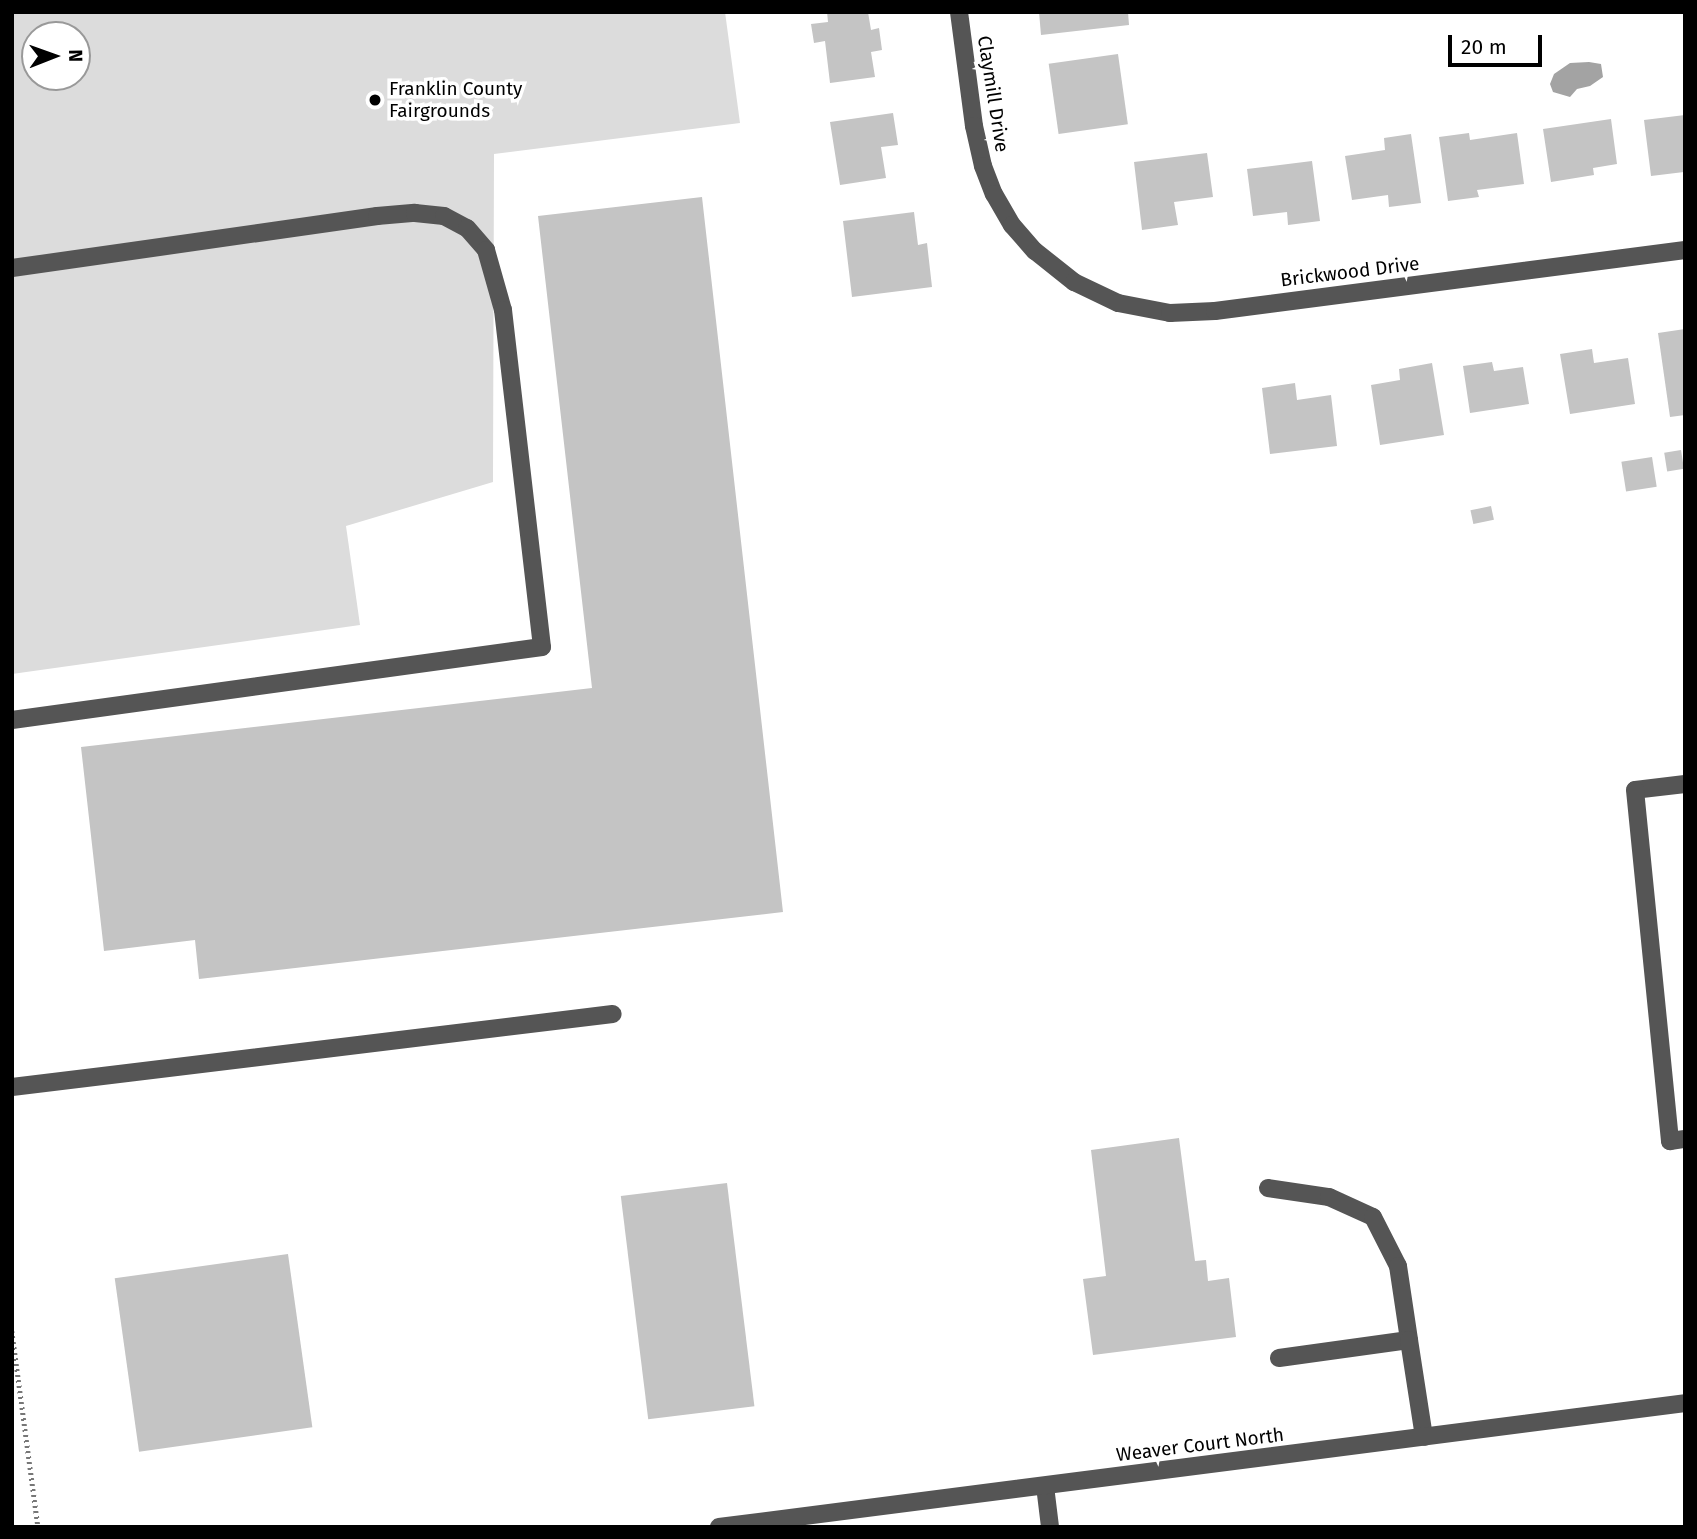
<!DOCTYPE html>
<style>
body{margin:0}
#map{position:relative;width:1697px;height:1539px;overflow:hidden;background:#fff;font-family:"Fira Sans",sans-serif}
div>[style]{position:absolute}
.green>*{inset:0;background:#dcdcdc}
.water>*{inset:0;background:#a3a3a3}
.building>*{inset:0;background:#c4c4c4;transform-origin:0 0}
.path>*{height:4.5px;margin-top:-2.25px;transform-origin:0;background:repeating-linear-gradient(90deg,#777 0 2px,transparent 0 5.5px)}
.minor>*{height:18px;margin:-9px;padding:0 9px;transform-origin:9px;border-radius:9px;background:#555}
.dots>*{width:19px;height:19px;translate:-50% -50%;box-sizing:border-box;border:4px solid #fff;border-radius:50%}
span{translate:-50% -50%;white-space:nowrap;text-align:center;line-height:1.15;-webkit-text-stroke:7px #fff;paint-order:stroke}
.poi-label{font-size:19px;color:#000}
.left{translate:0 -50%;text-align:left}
.street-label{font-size:19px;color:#000}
.frame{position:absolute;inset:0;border:14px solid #000;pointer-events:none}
.north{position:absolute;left:21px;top:21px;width:70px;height:70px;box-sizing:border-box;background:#fff;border:2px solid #999;border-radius:50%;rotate:89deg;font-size:19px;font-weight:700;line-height:28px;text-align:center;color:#000}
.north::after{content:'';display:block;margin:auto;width:24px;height:32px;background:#000;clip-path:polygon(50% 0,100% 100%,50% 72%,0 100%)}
.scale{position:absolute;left:1448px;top:35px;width:94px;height:32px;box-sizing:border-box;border:4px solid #000;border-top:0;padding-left:9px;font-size:21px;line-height:24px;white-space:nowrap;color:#000;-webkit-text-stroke:5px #fff;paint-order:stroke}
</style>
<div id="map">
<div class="green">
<div style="clip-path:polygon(evenodd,12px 12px,725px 12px,740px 123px,494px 154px,493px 482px,346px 526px,360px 625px,12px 674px,12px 12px,35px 35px,77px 35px,77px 77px,35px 77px,35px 35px)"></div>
</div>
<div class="water">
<div style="clip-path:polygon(1589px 62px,1601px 64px,1603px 77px,1590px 86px,1577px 89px,1570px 97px,1553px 92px,1550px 84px,1554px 74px,1570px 63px)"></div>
</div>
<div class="building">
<div style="clip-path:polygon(827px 12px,868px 12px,871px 30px,879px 28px,882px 50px,871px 52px,875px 77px,830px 83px,825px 41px,814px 43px,811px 24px,828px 22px)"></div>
<div style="clip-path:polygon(1039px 12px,1128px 12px,1129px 25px,1041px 35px)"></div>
<div style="left:1118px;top:54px;width:71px;height:70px;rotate:82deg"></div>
<div style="clip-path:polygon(893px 113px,898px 145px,881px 147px,886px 178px,840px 185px,830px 122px)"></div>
<div style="clip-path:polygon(1685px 115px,1684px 172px,1651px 176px,1644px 120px)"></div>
<div style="clip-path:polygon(1611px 119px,1617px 164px,1593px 168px,1594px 175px,1551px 182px,1543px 129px)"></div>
<div style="clip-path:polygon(1469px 133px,1470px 140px,1517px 133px,1524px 184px,1477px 190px,1479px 197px,1448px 201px,1439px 137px)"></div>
<div style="clip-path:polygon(1411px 134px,1421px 203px,1389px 207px,1388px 195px,1352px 200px,1345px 156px,1385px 150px,1384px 138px)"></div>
<div style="clip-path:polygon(1207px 153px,1213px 197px,1174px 202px,1178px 225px,1142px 230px,1134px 162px)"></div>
<div style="clip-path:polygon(1312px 161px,1320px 221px,1288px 225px,1287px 212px,1253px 216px,1247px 169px)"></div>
<div style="clip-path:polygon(702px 197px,783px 912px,199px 979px,195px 940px,104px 951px,81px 747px,592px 688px,538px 216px)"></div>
<div style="clip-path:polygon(914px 212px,918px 245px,927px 243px,932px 287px,852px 297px,843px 221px)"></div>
<div style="clip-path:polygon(1685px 329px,1685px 415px,1670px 417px,1658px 333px)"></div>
<div style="clip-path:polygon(1592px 349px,1594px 363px,1628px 358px,1635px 404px,1570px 414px,1560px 354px)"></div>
<div style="clip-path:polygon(1492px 362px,1494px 371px,1523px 367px,1529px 404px,1470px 413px,1463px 366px)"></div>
<div style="clip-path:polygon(1432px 363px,1444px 435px,1380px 445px,1371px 385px,1400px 380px,1399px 369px)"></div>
<div style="clip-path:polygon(1295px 383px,1297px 400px,1331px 395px,1337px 446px,1270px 454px,1262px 388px)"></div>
<div style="left:1681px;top:450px;width:19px;height:17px;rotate:81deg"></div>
<div style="left:1652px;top:457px;width:30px;height:31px;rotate:81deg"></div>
<div style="left:1491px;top:506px;width:14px;height:21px;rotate:78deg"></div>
<div style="clip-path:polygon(1179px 1138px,1195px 1261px,1206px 1260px,1208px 1281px,1229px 1278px,1236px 1337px,1093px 1355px,1083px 1279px,1106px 1276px,1091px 1150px)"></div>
<div style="left:727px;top:1183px;width:225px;height:107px;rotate:83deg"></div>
<div style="left:288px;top:1254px;width:175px;height:175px;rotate:82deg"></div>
</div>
<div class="path">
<div style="left:12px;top:1331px;width:198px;rotate:82.4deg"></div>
</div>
<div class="minor">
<div style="left:959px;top:12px;width:115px;rotate:82.5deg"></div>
<div style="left:974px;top:126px;width:41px;rotate:77.3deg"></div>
<div style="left:983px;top:166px;width:30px;rotate:69deg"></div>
<div style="left:994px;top:194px;width:36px;rotate:60deg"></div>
<div style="left:1012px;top:225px;width:35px;rotate:49deg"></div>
<div style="left:1035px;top:251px;width:50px;rotate:38.5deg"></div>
<div style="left:1074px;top:282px;width:49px;rotate:25.5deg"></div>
<div style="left:1118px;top:303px;width:53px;rotate:10.9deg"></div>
<div style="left:1170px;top:313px;width:45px;rotate:-2.5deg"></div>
<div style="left:1215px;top:311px;width:474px;rotate:-7.4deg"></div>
<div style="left:12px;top:268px;width:369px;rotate:-8.1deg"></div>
<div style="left:377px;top:216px;width:38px;rotate:-5deg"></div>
<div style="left:415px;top:213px;width:29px;rotate:6deg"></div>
<div style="left:444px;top:216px;width:26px;rotate:28deg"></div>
<div style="left:467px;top:228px;width:29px;rotate:49deg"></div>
<div style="left:486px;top:250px;width:62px;rotate:74.2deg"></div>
<div style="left:503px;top:310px;width:339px;rotate:83.4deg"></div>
<div style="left:542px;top:647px;width:535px;rotate:172.16deg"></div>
<div style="left:1685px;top:784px;width:50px;rotate:173.2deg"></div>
<div style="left:1635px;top:790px;width:353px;rotate:84.3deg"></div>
<div style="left:1670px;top:1141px;width:15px;rotate:-8deg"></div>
<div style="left:12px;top:1087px;width:605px;rotate:-6.93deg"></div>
<div style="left:1268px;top:1188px;width:62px;rotate:8.4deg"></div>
<div style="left:1329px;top:1197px;width:48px;rotate:24.4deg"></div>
<div style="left:1373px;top:1217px;width:55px;rotate:63deg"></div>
<div style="left:1398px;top:1266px;width:75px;rotate:81.5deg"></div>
<div style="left:1279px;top:1358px;width:131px;rotate:-7.9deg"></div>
<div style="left:1409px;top:1340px;width:98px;rotate:81.2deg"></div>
<div style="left:1045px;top:1486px;width:41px;rotate:83deg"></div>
<div style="left:719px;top:1527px;width:974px;rotate:-7.31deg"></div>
</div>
<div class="dots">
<div style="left:375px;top:100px;background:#000"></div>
</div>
<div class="poi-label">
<span class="left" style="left:389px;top:100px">Franklin County<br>Fairgrounds</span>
</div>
<div class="street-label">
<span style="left:993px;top:94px;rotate:81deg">Claymill Drive</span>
<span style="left:1350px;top:272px;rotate:-7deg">Brickwood Drive</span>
<span style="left:1200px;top:1445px;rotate:-7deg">Weaver Court North</span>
</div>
<div class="frame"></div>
<div class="north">N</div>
<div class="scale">20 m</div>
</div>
